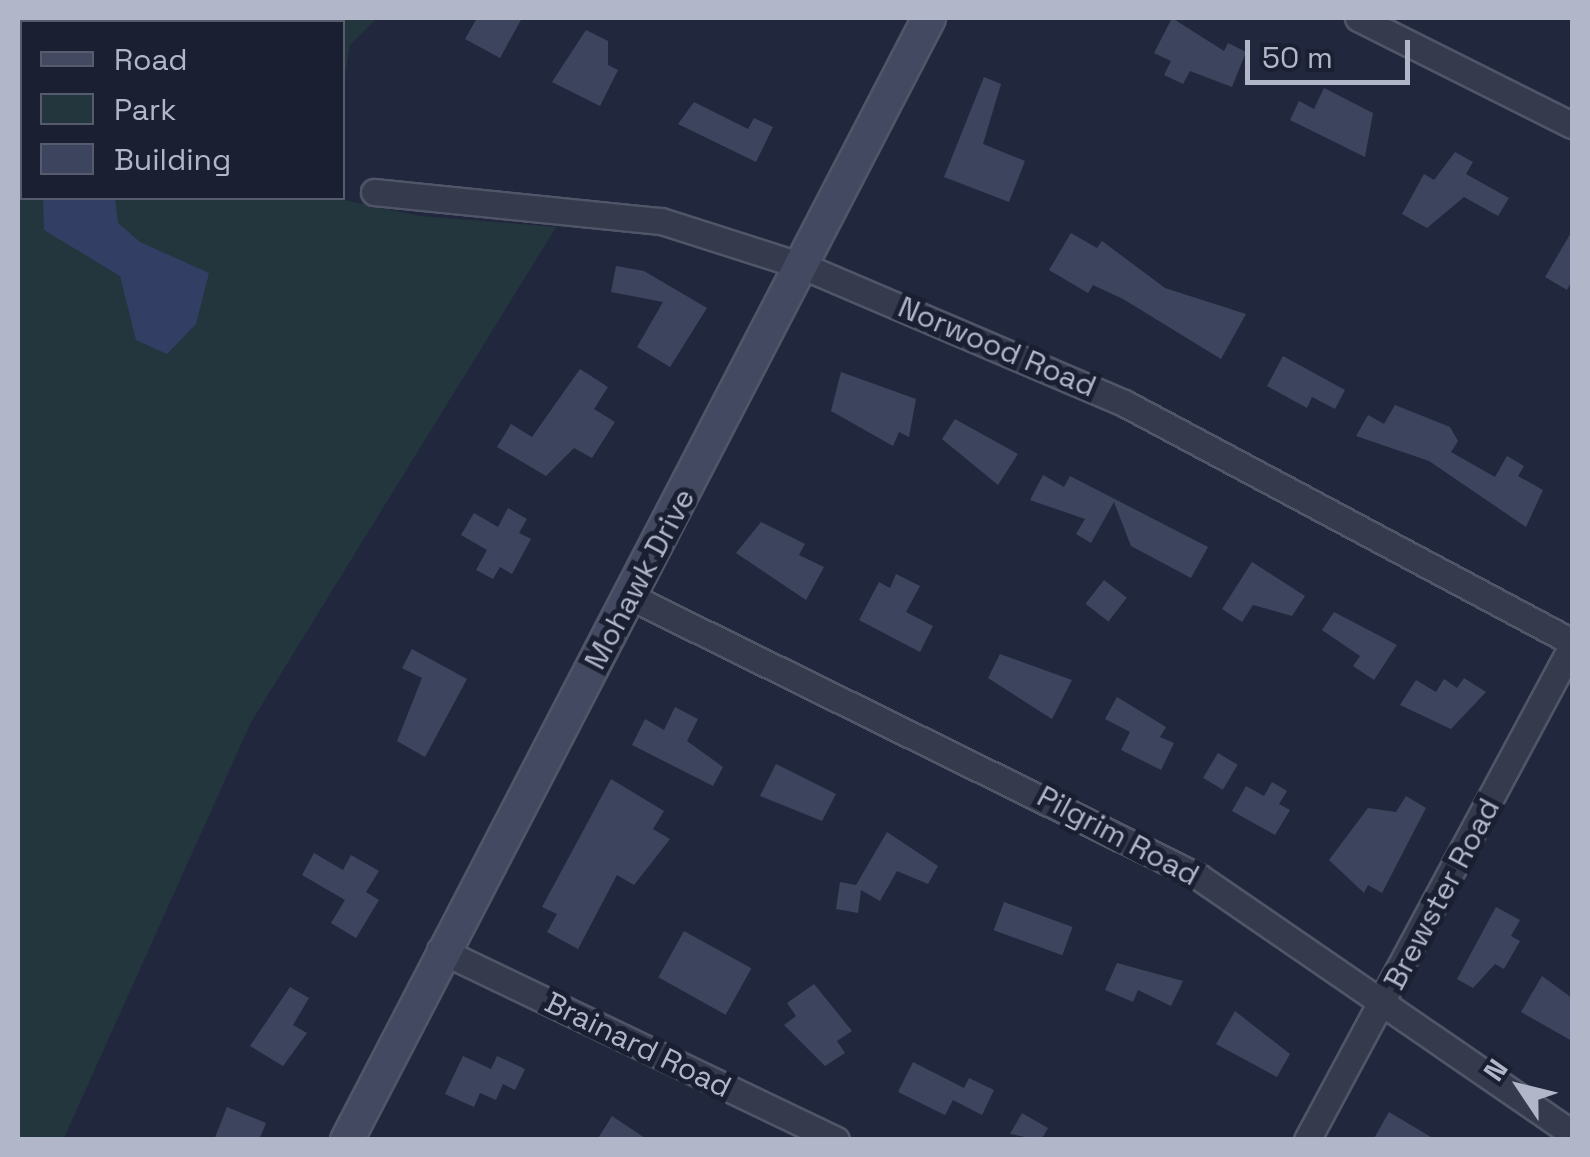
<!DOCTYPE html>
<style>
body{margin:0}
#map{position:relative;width:1590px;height:1157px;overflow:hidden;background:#21283d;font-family:"Space Grotesk",sans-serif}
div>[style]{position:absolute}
.green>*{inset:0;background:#23363e}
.water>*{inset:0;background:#323e63}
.building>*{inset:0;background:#3d445d;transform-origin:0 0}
.roads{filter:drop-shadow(2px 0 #505668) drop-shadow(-2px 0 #505668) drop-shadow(0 2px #505668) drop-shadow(0 -2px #505668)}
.street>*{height:25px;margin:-12.5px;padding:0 12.5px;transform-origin:12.5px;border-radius:12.5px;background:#353b4d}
.secondary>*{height:32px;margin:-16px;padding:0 16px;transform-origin:16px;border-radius:16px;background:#434960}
span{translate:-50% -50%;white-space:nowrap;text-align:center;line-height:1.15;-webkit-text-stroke:10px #1a2032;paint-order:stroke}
.street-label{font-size:30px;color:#b1b6c9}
.frame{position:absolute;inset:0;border:20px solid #b1b6c9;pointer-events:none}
.legend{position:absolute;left:20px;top:20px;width:325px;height:180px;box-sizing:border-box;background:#1a2032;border:2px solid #565c6e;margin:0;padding:12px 18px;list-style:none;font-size:30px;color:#b1b6c9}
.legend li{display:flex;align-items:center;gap:20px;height:50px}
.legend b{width:50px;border:2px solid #565c6e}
.north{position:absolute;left:1470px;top:1037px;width:100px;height:100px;-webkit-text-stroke:8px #1a2032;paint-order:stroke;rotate:305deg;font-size:28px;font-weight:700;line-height:40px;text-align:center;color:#b1b6c9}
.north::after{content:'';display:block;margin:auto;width:35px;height:45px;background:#b1b6c9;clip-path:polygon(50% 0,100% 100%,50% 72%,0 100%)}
.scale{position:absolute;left:1245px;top:40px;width:165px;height:45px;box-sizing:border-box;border:5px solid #b1b6c9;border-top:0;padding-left:12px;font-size:30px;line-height:35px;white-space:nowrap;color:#b1b6c9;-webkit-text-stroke:8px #1a2032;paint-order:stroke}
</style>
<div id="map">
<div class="green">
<div style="clip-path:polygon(18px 18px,377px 18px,350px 45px,343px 87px,342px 22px,22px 22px,22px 198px,334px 198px,420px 216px,556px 227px,251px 722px,63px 1140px,18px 1139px)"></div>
</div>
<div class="water">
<div style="clip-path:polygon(18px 18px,143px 18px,147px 22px,22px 22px,22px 63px)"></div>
<div style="clip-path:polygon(115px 198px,118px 223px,140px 242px,209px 273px,196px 324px,167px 354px,136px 340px,120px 276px,44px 230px,43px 198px)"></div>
</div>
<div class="building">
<div style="clip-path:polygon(477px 18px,522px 18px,500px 58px,465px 39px)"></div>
<div style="clip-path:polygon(1172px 18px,1224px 51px,1228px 43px,1246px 52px,1232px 87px,1190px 71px,1183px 84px,1164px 75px,1171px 61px,1154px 53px)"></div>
<div style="clip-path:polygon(586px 30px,608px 41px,608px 65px,618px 70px,600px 106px,552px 82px)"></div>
<div style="clip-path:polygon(984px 77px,1001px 84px,983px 144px,1025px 161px,1009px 202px,944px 177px)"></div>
<div style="clip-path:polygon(1324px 88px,1373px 113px,1365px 157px,1290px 120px,1299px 101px,1314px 109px)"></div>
<div style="clip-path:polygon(694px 102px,748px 129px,754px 118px,773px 127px,756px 162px,678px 124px)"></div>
<div style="clip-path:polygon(1455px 152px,1473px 162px,1466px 174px,1509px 198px,1498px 216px,1464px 197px,1427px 228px,1402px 214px,1424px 174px,1434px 180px)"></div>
<div style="clip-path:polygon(1572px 231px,1572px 280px,1567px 290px,1545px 277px)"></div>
<div style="clip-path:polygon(1071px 233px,1097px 248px,1102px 241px,1165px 288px,1246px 314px,1221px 359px,1123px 299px,1093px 285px,1088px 293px,1049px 270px)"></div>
<div style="clip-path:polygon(616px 266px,644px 271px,707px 308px,670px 367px,637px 347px,663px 302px,611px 292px)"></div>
<div style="clip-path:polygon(1283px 356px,1345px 390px,1335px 409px,1312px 397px,1307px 408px,1267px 386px)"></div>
<div style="clip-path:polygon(580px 369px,608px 387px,594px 409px,615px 422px,592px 458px,574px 448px,546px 476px,497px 447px,511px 424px,532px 437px)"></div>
<div style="clip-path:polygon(841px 372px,916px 399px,909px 437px,899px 432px,893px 446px,831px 411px)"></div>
<div style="clip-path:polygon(1395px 405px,1450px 427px,1458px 441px,1451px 452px,1495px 477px,1507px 456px,1524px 466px,1518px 476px,1543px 490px,1526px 527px,1429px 461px,1356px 436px,1368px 415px,1384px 424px)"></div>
<div style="clip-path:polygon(955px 419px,1018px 454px,998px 485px,942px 439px)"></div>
<div style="clip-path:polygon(1043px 475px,1064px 487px,1070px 476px,1208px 547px,1191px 578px,1131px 546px,1114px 502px,1091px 543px,1076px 534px,1085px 519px,1030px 500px)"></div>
<div style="clip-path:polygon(508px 508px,527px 519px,519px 533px,531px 539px,512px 574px,500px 567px,493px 579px,476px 570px,487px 550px,461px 535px,474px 513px,498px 527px)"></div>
<div style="clip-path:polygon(761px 522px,805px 544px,799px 555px,824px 567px,806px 600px,736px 553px)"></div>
<div style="clip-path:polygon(1252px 562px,1305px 596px,1292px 616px,1253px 605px,1242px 622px,1222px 609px)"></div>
<div style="clip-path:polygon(896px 574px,920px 586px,906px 612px,933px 626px,920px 652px,859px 620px,879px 582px,890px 588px)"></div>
<div style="left:1104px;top:580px;width:29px;height:30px;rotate:38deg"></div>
<div style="clip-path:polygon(1334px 612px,1397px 645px,1374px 680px,1353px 666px,1360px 656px,1322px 630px)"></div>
<div style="clip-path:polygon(412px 649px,467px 679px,425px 757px,397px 741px,422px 678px,402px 668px)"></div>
<div style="clip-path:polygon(1000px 654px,1072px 680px,1052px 719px,988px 678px)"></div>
<div style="clip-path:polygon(1464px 678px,1486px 692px,1451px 729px,1400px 705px,1416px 680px,1436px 692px,1444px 679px,1457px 688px)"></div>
<div style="clip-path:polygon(1117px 697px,1166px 727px,1160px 737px,1174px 743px,1161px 770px,1121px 750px,1130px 732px,1105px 719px)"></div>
<div style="clip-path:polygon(675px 707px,698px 719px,687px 741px,723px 767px,713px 786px,632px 745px,645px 719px,664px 730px)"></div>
<div style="left:1218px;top:753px;width:23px;height:29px;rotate:31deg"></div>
<div style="clip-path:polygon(776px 764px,836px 794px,822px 821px,760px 796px)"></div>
<div style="clip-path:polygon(611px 779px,664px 811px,653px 829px,670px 839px,634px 885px,617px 875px,578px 949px,547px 932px,557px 914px,542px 907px)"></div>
<div style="clip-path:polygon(1272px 782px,1287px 791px,1279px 804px,1290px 810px,1275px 835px,1232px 811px,1246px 786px,1264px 796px)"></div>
<div style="clip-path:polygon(1406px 796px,1426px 808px,1382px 893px,1368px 885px,1364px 893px,1329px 860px,1368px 808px,1396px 812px)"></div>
<div style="clip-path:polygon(887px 832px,938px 866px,928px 884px,897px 871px,880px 901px,861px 890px,858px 913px,836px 909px,840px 882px,856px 885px)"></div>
<div style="clip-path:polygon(314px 853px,343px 870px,351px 855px,379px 871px,366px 892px,379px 900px,356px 938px,331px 923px,345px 900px,302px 875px)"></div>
<div style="left:1004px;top:902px;width:73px;height:30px;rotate:20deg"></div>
<div style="clip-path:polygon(1496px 907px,1520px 920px,1511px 936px,1520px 941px,1504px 969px,1495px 964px,1473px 988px,1457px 979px)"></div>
<div style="left:684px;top:931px;width:77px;height:53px;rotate:29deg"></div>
<div style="clip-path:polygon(1117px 963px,1183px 981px,1171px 1006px,1138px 990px,1133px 1002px,1105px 990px)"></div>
<div style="clip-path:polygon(1542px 976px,1572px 998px,1572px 1041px,1521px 1012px)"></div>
<div style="clip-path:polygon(814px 984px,852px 1031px,837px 1041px,845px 1053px,825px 1066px,784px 1025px,796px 1016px,787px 1003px)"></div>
<div style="clip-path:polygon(290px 987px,309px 998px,293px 1025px,307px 1033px,283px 1066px,250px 1046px)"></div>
<div style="clip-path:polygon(1235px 1011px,1290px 1054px,1277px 1077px,1216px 1044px)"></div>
<div style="clip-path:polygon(463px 1056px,491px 1069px,497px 1056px,525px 1069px,515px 1090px,503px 1084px,496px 1100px,480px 1093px,474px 1107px,445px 1094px)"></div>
<div style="clip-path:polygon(913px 1062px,964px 1088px,969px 1078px,994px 1090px,982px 1115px,953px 1100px,945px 1115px,898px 1092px)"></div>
<div style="clip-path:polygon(227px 1107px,266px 1123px,259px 1140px,214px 1140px)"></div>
<div style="clip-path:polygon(1389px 1112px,1436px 1140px,1373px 1140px)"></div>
<div style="clip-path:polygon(1022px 1113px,1048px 1128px,1041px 1140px,1010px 1134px)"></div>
<div style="clip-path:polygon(612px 1116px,648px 1140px,597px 1140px)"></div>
</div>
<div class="roads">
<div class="street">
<div style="left:1358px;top:18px;width:239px;rotate:26.6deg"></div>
<div style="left:374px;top:192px;width:288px;rotate:5.8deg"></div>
<div style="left:661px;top:221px;width:151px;rotate:17.7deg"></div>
<div style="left:805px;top:267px;width:347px;rotate:23.1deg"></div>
<div style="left:1124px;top:403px;width:508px;rotate:28.08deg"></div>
<div style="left:631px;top:597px;width:633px;rotate:26.24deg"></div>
<div style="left:1199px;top:877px;width:452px;rotate:34.5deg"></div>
<div style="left:440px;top:950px;width:439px;rotate:25.6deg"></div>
<div style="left:1307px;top:1140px;width:561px;rotate:-61.79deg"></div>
</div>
<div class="secondary">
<div style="left:347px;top:1140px;width:1264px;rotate:-62.58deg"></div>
</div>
</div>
<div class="street-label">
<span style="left:997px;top:347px;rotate:23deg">Norwood Road</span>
<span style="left:640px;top:579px;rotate:-62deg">Mohawk Drive</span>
<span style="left:1118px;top:836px;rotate:28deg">Pilgrim Road</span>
<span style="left:1442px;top:894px;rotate:-62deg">Brewster Road</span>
<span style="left:638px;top:1045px;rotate:26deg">Brainard Road</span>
</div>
<div class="frame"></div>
<ul class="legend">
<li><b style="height:12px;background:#434960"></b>Road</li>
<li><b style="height:28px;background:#23363e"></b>Park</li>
<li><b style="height:28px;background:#3d445d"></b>Building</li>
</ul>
<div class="north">N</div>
<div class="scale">50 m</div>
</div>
